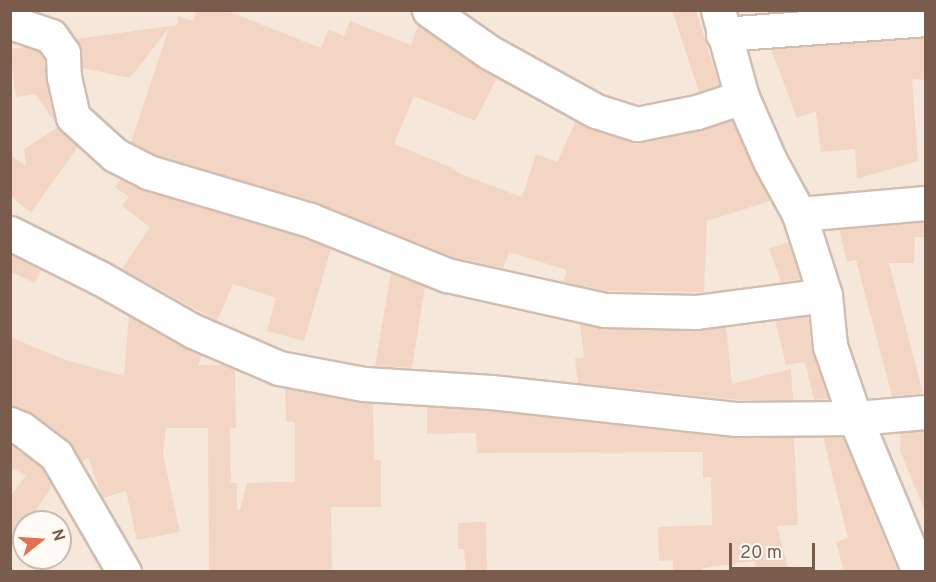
<!DOCTYPE html>
<style>
body{margin:0}
#map{position:relative;width:936px;height:582px;overflow:hidden;background:#fdf6ec;font-family:Overpass,sans-serif}
div>[style]{position:absolute}
.residential>*{inset:0;background:#f5e8da}
.building>*{inset:0;background:#f3d5c3}
.roads{filter:drop-shadow(2px 0 #d1beb0) drop-shadow(-2px 0 #d1beb0) drop-shadow(0 2px #d1beb0) drop-shadow(0 -2px #d1beb0)}
.minor>*{height:33px;margin:-16.5px;padding:0 16.5px;transform-origin:16.5px;border-radius:16.5px;background:#fff}
span{translate:-50% -50%;white-space:nowrap;text-align:center;line-height:1.15;-webkit-text-stroke:5px #fffaf3;paint-order:stroke}
.frame{position:absolute;inset:0;border:12px solid #7a5c4d;pointer-events:none}
.north{position:absolute;left:12px;top:510px;width:60px;height:60px;box-sizing:border-box;background:#fffaf3;border:2px solid #cabbb1;border-radius:50%;rotate:73deg;font-size:16px;font-weight:700;line-height:24px;text-align:center;color:#7a5c4d}
.north::after{content:'';display:block;margin:auto;width:21px;height:27px;background:#e76f51;clip-path:polygon(50% 0,100% 100%,50% 72%,0 100%)}
.scale{position:absolute;left:729px;top:543px;width:86px;height:27px;box-sizing:border-box;border:3px solid #7a5c4d;border-top:0;padding-left:8px;font-size:18px;line-height:21px;white-space:nowrap;color:#7a5c4d;-webkit-text-stroke:4px #fffaf3;paint-order:stroke}
</style>
<div id="map">
<div class="residential">
<div style="clip-path:polygon(evenodd,10px 11px,925px 11px,925px 571px,11px 571px,10px 11px,24px 522px,60px 522px,60px 558px,24px 558px,24px 522px)"></div>
</div>
<div class="building">
<div style="clip-path:polygon(197px 10px,225px 10px,321px 48px,329px 29px,344px 36px,350px 21px,411px 45px,418px 25px,497px 78px,475px 121px,414px 96px,394px 144px,457px 170px,456px 172px,522px 197px,536px 154px,557px 162px,576px 121px,590px 129px,640px 142px,701px 130px,732px 120px,770px 201px,707px 221px,704px 292px,607px 291px,563px 282px,567px 270px,509px 252px,503px 268px,453px 257px,317px 203px,155px 155px,131px 142px,169px 28px,130px 78px,82px 68px,82px 52px,76px 39px,177px 25px,178px 16px,193px 21px)"></div>
<div style="clip-path:polygon(672px 10px,696px 10px,719px 85px,699px 92px)"></div>
<div style="clip-path:polygon(926px 38px,926px 80px,912px 79px,918px 161px,857px 179px,855px 149px,821px 152px,816px 111px,797px 118px,771px 49px)"></div>
<div style="clip-path:polygon(25px 47px,39px 52px,44px 59px,46px 81px,55px 121px,60px 131px,78px 147px,31px 212px,10px 196px,10px 154px,26px 166px,24px 149px,58px 127px,35px 94px,16px 97px,10px 49px)"></div>
<div style="clip-path:polygon(121px 179px,142px 190px,304px 238px,331px 249px,304px 341px,267px 331px,276px 298px,233px 284px,217px 321px,122px 269px,150px 227px,122px 206px,129px 197px,115px 187px)"></div>
<div style="clip-path:polygon(926px 222px,926px 237px,915px 237px,914px 263px,889px 263px,923px 393px,892px 396px,856px 260px,847px 262px,839px 229px)"></div>
<div style="clip-path:polygon(788px 242px,800px 279px,781px 282px,769px 249px)"></div>
<div style="clip-path:polygon(10px 254px,41px 270px,35px 283px,10px 272px)"></div>
<div style="clip-path:polygon(391px 273px,425px 286px,412px 368px,375px 366px)"></div>
<div style="clip-path:polygon(129px 316px,202px 355px,198px 365px,224px 365px,235px 370px,236px 428px,230px 428px,231px 483px,237px 483px,237px 509px,240px 510px,247px 483px,295px 482px,295px 422px,286px 422px,285px 388px,373px 403px,374px 460px,381px 460px,381px 507px,331px 507px,332px 572px,209px 572px,208px 428px,166px 428px,163px 454px,180px 532px,137px 540px,126px 491px,103px 498px,88px 458px,82px 462px,67px 440px,33px 414px,10px 406px,10px 337px,66px 360px,124px 376px)"></div>
<div style="clip-path:polygon(808px 316px,812px 352px,829px 399px,814px 400px,805px 362px,786px 365px,775px 320px)"></div>
<div style="clip-path:polygon(580px 324px,605px 329px,696px 331px,726px 327px,732px 384px,791px 369px,793px 400px,738px 400px,578px 383px,575px 358px,584px 358px)"></div>
<div style="clip-path:polygon(427px 407px,489px 411px,735px 438px,794px 437px,798px 525px,777px 526px,789px 572px,758px 572px,754px 561px,703px 568px,703px 572px,673px 572px,673px 560px,659px 561px,658px 527px,712px 525px,711px 477px,703px 478px,703px 452px,477px 453px,476px 433px,427px 434px)"></div>
<div style="clip-path:polygon(926px 431px,926px 511px,925px 511px,900px 451px,901px 433px)"></div>
<div style="clip-path:polygon(823px 437px,843px 437px,898px 572px,844px 572px,836px 542px,848px 538px)"></div>
<div style="clip-path:polygon(10px 445px,42px 468px,52px 486px,28px 522px,24px 522px,24px 527px,10px 547px,10px 497px,26px 475px,10px 468px)"></div>
<div style="clip-path:polygon(486px 522px,487px 572px,466px 572px,464px 549px,458px 549px,458px 523px)"></div>
</div>
<div class="roads">
<div class="minor">
<div style="left:429px;top:10px;width:73px;rotate:35deg"></div>
<div style="left:489px;top:52px;width:122px;rotate:28.9deg"></div>
<div style="left:596px;top:111px;width:43px;rotate:17.6deg"></div>
<div style="left:637px;top:124px;width:61px;rotate:-11.3deg"></div>
<div style="left:697px;top:112px;width:47px;rotate:-18.4deg"></div>
<div style="left:718px;top:10px;width:90px;rotate:74.6deg"></div>
<div style="left:742px;top:97px;width:70px;rotate:66.4deg"></div>
<div style="left:770px;top:161px;width:60px;rotate:61.3deg"></div>
<div style="left:799px;top:214px;width:85px;rotate:72.2deg"></div>
<div style="left:825px;top:295px;width:51px;rotate:84.4deg"></div>
<div style="left:830px;top:346px;width:76px;rotate:70.9deg"></div>
<div style="left:855px;top:418px;width:167px;rotate:67.4deg"></div>
<div style="left:10px;top:22px;width:43px;rotate:18.9deg"></div>
<div style="left:51px;top:36px;width:21px;rotate:55deg"></div>
<div style="left:63px;top:53px;width:24px;rotate:88deg"></div>
<div style="left:64px;top:77px;width:41px;rotate:77.3deg"></div>
<div style="left:73px;top:117px;width:57px;rotate:42.1deg"></div>
<div style="left:115px;top:155px;width:37px;rotate:27deg"></div>
<div style="left:148px;top:172px;width:169px;rotate:16.5deg"></div>
<div style="left:310px;top:220px;width:148px;rotate:21.9deg"></div>
<div style="left:447px;top:275px;width:162px;rotate:12.5deg"></div>
<div style="left:605px;top:310px;width:91px;rotate:1.3deg"></div>
<div style="left:696px;top:312px;width:130px;rotate:-7.5deg"></div>
<div style="left:723px;top:34px;width:204px;rotate:-4.2deg"></div>
<div style="left:799px;top:214px;width:127px;rotate:-5deg"></div>
<div style="left:10px;top:233px;width:101px;rotate:26.6deg"></div>
<div style="left:100px;top:278px;width:107px;rotate:29.7deg"></div>
<div style="left:193px;top:331px;width:94px;rotate:23.3deg"></div>
<div style="left:279px;top:368px;width:86px;rotate:10.7deg"></div>
<div style="left:364px;top:384px;width:127px;rotate:3.6deg"></div>
<div style="left:491px;top:392px;width:247px;rotate:6.3deg"></div>
<div style="left:737px;top:419px;width:118px;rotate:-0.5deg"></div>
<div style="left:855px;top:418px;width:71px;rotate:-4.8deg"></div>
<div style="left:10px;top:424px;width:13px;rotate:23deg"></div>
<div style="left:22px;top:429px;width:43px;rotate:37.4deg"></div>
<div style="left:56px;top:455px;width:135px;rotate:59.8deg"></div>
</div>
</div>
<div class="frame"></div>
<div class="north">N</div>
<div class="scale">20 m</div>
</div>
